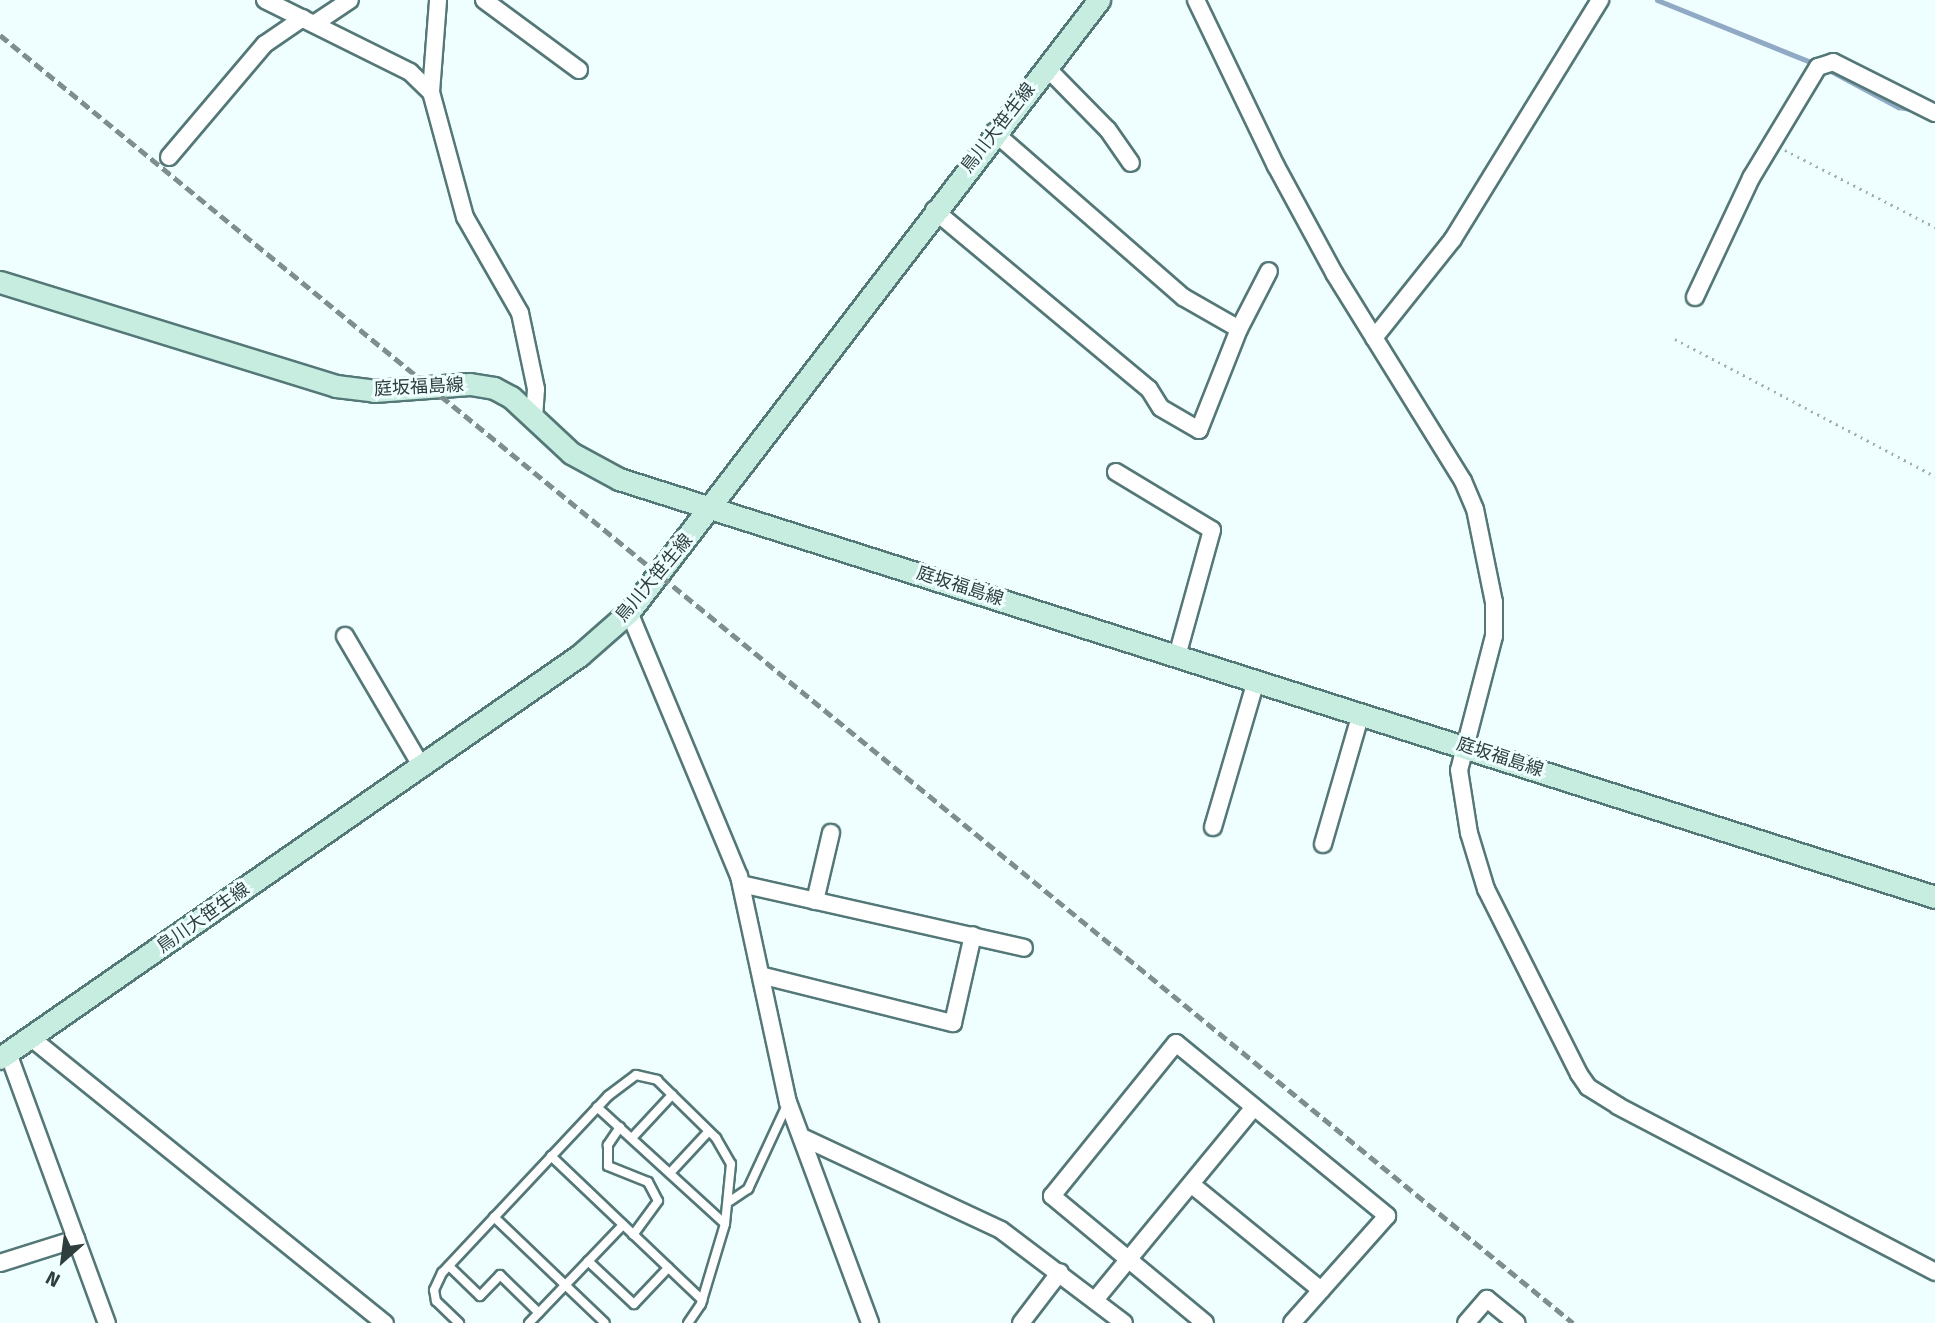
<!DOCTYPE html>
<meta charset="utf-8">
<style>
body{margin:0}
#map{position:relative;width:1935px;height:1323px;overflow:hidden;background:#effefe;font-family:"Fira Sans","Noto Sans JP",sans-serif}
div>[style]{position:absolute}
.stream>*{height:5px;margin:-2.5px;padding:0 2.5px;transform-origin:2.5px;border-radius:2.5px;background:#90a9c4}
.path>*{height:2.5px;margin-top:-1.25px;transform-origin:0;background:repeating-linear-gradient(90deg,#a0b0b0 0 2px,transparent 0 7px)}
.roads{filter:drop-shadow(2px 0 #547777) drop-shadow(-2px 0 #547777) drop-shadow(0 2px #547777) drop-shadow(0 -2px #547777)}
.lane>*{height:8px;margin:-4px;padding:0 4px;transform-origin:4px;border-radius:4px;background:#fff}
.street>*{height:16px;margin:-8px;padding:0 8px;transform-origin:8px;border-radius:8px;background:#fff}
.secondary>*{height:21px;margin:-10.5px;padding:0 10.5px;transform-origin:10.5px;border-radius:10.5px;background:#c7ede1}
.rail>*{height:5px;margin-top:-2.5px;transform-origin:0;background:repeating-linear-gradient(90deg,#7e8e8e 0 10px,transparent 0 15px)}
span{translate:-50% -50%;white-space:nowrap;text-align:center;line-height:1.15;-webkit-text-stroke:6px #effefe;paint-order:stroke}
.street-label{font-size:18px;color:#2e3e3e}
.north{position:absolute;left:28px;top:1225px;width:70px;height:70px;-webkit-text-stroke:5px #effefe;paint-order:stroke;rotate:208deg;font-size:19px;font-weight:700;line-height:28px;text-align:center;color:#2e3e3e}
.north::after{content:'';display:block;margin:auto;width:24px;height:32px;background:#2e3e3e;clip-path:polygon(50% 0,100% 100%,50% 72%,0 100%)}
</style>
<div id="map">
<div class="stream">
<div style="left:1657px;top:0;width:174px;rotate:22deg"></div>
<div style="left:1827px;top:69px;width:81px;rotate:28.2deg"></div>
<div style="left:1898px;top:107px;width:18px;rotate:9deg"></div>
</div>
<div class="path">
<div style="left:1785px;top:150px;width:169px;rotate:27.2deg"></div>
<div style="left:1675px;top:339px;width:294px;rotate:27.8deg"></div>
</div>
<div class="roads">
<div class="lane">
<div style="left:597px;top:1107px;width:173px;rotate:42.4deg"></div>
<div style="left:620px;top:1127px;width:22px;rotate:124deg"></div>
<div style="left:608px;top:1145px;width:21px;rotate:90deg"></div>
<div style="left:608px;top:1166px;width:43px;rotate:21.8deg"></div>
<div style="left:648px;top:1182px;width:21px;rotate:62deg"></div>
<div style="left:658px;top:1201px;width:42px;rotate:126.3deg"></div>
<div style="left:632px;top:1138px;width:59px;rotate:-47.1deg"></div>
<div style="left:551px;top:1156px;width:209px;rotate:43.6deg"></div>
<div style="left:670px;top:1173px;width:57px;rotate:-47.1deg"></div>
<div style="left:730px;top:1201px;width:22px;rotate:-34deg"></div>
<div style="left:748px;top:1189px;width:93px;rotate:-65.1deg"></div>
<div style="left:494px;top:1217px;width:153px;rotate:43.7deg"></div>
<div style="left:588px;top:1261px;width:63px;rotate:43.1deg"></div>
<div style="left:634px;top:1304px;width:50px;rotate:-46.6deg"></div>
<div style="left:449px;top:1266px;width:43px;rotate:44.1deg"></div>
<div style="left:480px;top:1296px;width:29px;rotate:-46deg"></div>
<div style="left:500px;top:1275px;width:54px;rotate:44.3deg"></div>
<div style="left:459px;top:1323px;width:32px;rotate:-136deg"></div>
<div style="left:436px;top:1301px;width:11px;rotate:-100deg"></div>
<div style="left:434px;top:1290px;width:19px;rotate:-65deg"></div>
<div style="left:442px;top:1273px;width:243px;rotate:-46.8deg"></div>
<div style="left:608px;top:1096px;width:35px;rotate:-37deg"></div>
<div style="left:636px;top:1075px;width:22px;rotate:13deg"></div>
<div style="left:657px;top:1080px;width:83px;rotate:44.5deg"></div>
<div style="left:716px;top:1138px;width:30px;rotate:60deg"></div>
<div style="left:731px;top:1164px;width:60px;rotate:95.7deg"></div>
<div style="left:725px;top:1224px;width:84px;rotate:106.7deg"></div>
<div style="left:701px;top:1304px;width:23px;rotate:124deg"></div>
<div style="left:529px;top:1323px;width:136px;rotate:-46.2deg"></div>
</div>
<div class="street">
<div style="left:265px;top:0;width:162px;rotate:26.4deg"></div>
<div style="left:410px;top:72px;width:29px;rotate:44deg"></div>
<div style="left:431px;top:92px;width:130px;rotate:74.8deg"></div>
<div style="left:465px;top:217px;width:111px;rotate:60.2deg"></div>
<div style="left:520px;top:313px;width:78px;rotate:78.1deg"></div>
<div style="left:536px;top:389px;width:28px;rotate:94deg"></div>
<div style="left:484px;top:0;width:118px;rotate:36.4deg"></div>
<div style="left:1196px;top:0;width:184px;rotate:64.3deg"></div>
<div style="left:1276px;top:166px;width:122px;rotate:61.5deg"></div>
<div style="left:1334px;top:273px;width:245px;rotate:58.2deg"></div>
<div style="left:1463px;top:481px;width:30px;rotate:67deg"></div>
<div style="left:1475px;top:509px;width:95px;rotate:78.5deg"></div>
<div style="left:1494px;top:602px;width:34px;rotate:90deg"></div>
<div style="left:1494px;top:636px;width:138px;rotate:104.6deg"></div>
<div style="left:1459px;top:770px;width:64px;rotate:81deg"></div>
<div style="left:1469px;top:833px;width:59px;rotate:73.1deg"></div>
<div style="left:1486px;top:889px;width:207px;rotate:63.3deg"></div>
<div style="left:1579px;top:1074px;width:16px;rotate:55deg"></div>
<div style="left:1588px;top:1087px;width:36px;rotate:32deg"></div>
<div style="left:1618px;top:1106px;width:358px;rotate:27.6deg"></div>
<div style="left:314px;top:24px;width:43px;rotate:-33.7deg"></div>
<div style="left:1046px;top:67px;width:88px;rotate:45.5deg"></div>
<div style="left:1108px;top:130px;width:40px;rotate:55.1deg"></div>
<div style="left:431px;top:92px;width:92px;rotate:-85.6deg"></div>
<div style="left:169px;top:157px;width:148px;rotate:-49.7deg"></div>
<div style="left:265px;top:44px;width:46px;rotate:-34.4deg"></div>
<div style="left:934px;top:210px;width:280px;rotate:39.8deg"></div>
<div style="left:1149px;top:389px;width:22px;rotate:58deg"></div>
<div style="left:1161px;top:408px;width:44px;rotate:30.1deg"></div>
<div style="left:1199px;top:430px;width:109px;rotate:-68.4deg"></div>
<div style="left:1239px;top:329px;width:64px;rotate:-150.3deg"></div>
<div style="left:1183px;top:297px;width:251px;rotate:-138.9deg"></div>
<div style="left:1695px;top:297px;width:132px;rotate:-64.8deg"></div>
<div style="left:1751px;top:178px;width:130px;rotate:-58.9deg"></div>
<div style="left:1818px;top:67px;width:16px;rotate:-18deg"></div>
<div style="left:1833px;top:62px;width:114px;rotate:26.6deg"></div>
<div style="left:1239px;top:329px;width:65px;rotate:-62.7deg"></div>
<div style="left:1374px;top:338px;width:127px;rotate:-51.4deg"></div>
<div style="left:1453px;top:239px;width:281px;rotate:-58.4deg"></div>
<div style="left:1116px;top:472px;width:112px;rotate:31.1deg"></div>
<div style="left:1212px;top:530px;width:131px;rotate:105.5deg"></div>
<div style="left:629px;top:612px;width:286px;rotate:67.4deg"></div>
<div style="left:739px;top:876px;width:231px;rotate:77.8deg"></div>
<div style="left:788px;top:1102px;width:236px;rotate:69.6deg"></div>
<div style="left:345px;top:636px;width:148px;rotate:59.6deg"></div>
<div style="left:1213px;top:827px;width:152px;rotate:-73.6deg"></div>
<div style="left:1323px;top:844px;width:136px;rotate:-73.8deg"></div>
<div style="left:741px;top:884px;width:290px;rotate:12.7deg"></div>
<div style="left:815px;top:901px;width:70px;rotate:-76.8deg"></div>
<div style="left:764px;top:976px;width:195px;rotate:14deg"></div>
<div style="left:953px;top:1023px;width:90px;rotate:-77.2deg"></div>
<div style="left:30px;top:1037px;width:456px;rotate:38.9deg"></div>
<div style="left:8px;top:1053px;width:288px;rotate:69.9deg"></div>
<div style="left:804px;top:1138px;width:217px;rotate:25deg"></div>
<div style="left:1001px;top:1230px;width:154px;rotate:37.1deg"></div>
<div style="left:1191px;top:1184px;width:168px;rotate:39.2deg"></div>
<div style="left:0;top:1263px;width:80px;rotate:-17.5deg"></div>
<div style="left:1095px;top:1300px;width:250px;rotate:-50.5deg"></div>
<div style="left:1021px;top:1323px;width:64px;rotate:-52.6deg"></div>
<div style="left:1205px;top:1323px;width:199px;rotate:-140.3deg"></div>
<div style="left:1052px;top:1196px;width:197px;rotate:-51deg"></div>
<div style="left:1176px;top:1043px;width:273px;rotate:39.3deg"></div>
<div style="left:1387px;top:1216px;width:143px;rotate:131.6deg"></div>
<div style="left:1466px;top:1323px;width:32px;rotate:-49deg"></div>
<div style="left:1487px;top:1299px;width:38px;rotate:39deg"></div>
</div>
<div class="secondary">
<div style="left:0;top:282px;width:352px;rotate:17.2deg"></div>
<div style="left:336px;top:386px;width:38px;rotate:7deg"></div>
<div style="left:374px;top:391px;width:96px;rotate:-4.2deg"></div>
<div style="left:470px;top:384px;width:24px;rotate:9deg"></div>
<div style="left:494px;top:388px;width:19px;rotate:28deg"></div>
<div style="left:511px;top:397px;width:82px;rotate:43deg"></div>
<div style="left:571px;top:453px;width:55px;rotate:28.4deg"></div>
<div style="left:619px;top:479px;width:1381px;rotate:17.62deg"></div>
<div style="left:0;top:1058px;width:706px;rotate:-34.79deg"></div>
<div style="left:580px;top:655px;width:65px;rotate:-41.3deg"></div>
<div style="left:629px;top:612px;width:772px;rotate:-52.48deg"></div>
</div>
</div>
<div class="rail">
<div style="left:0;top:35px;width:2033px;rotate:39.31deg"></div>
</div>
<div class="street-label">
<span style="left:998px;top:128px;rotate:-52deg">鳥川大笹生線</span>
<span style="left:419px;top:387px;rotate:-3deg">庭坂福島線</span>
<span style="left:654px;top:578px;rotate:-50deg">鳥川大笹生線</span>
<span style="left:960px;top:586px;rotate:18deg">庭坂福島線</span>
<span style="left:1500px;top:757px;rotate:18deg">庭坂福島線</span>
<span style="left:203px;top:918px;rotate:-35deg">鳥川大笹生線</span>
</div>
<div class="north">N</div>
</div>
